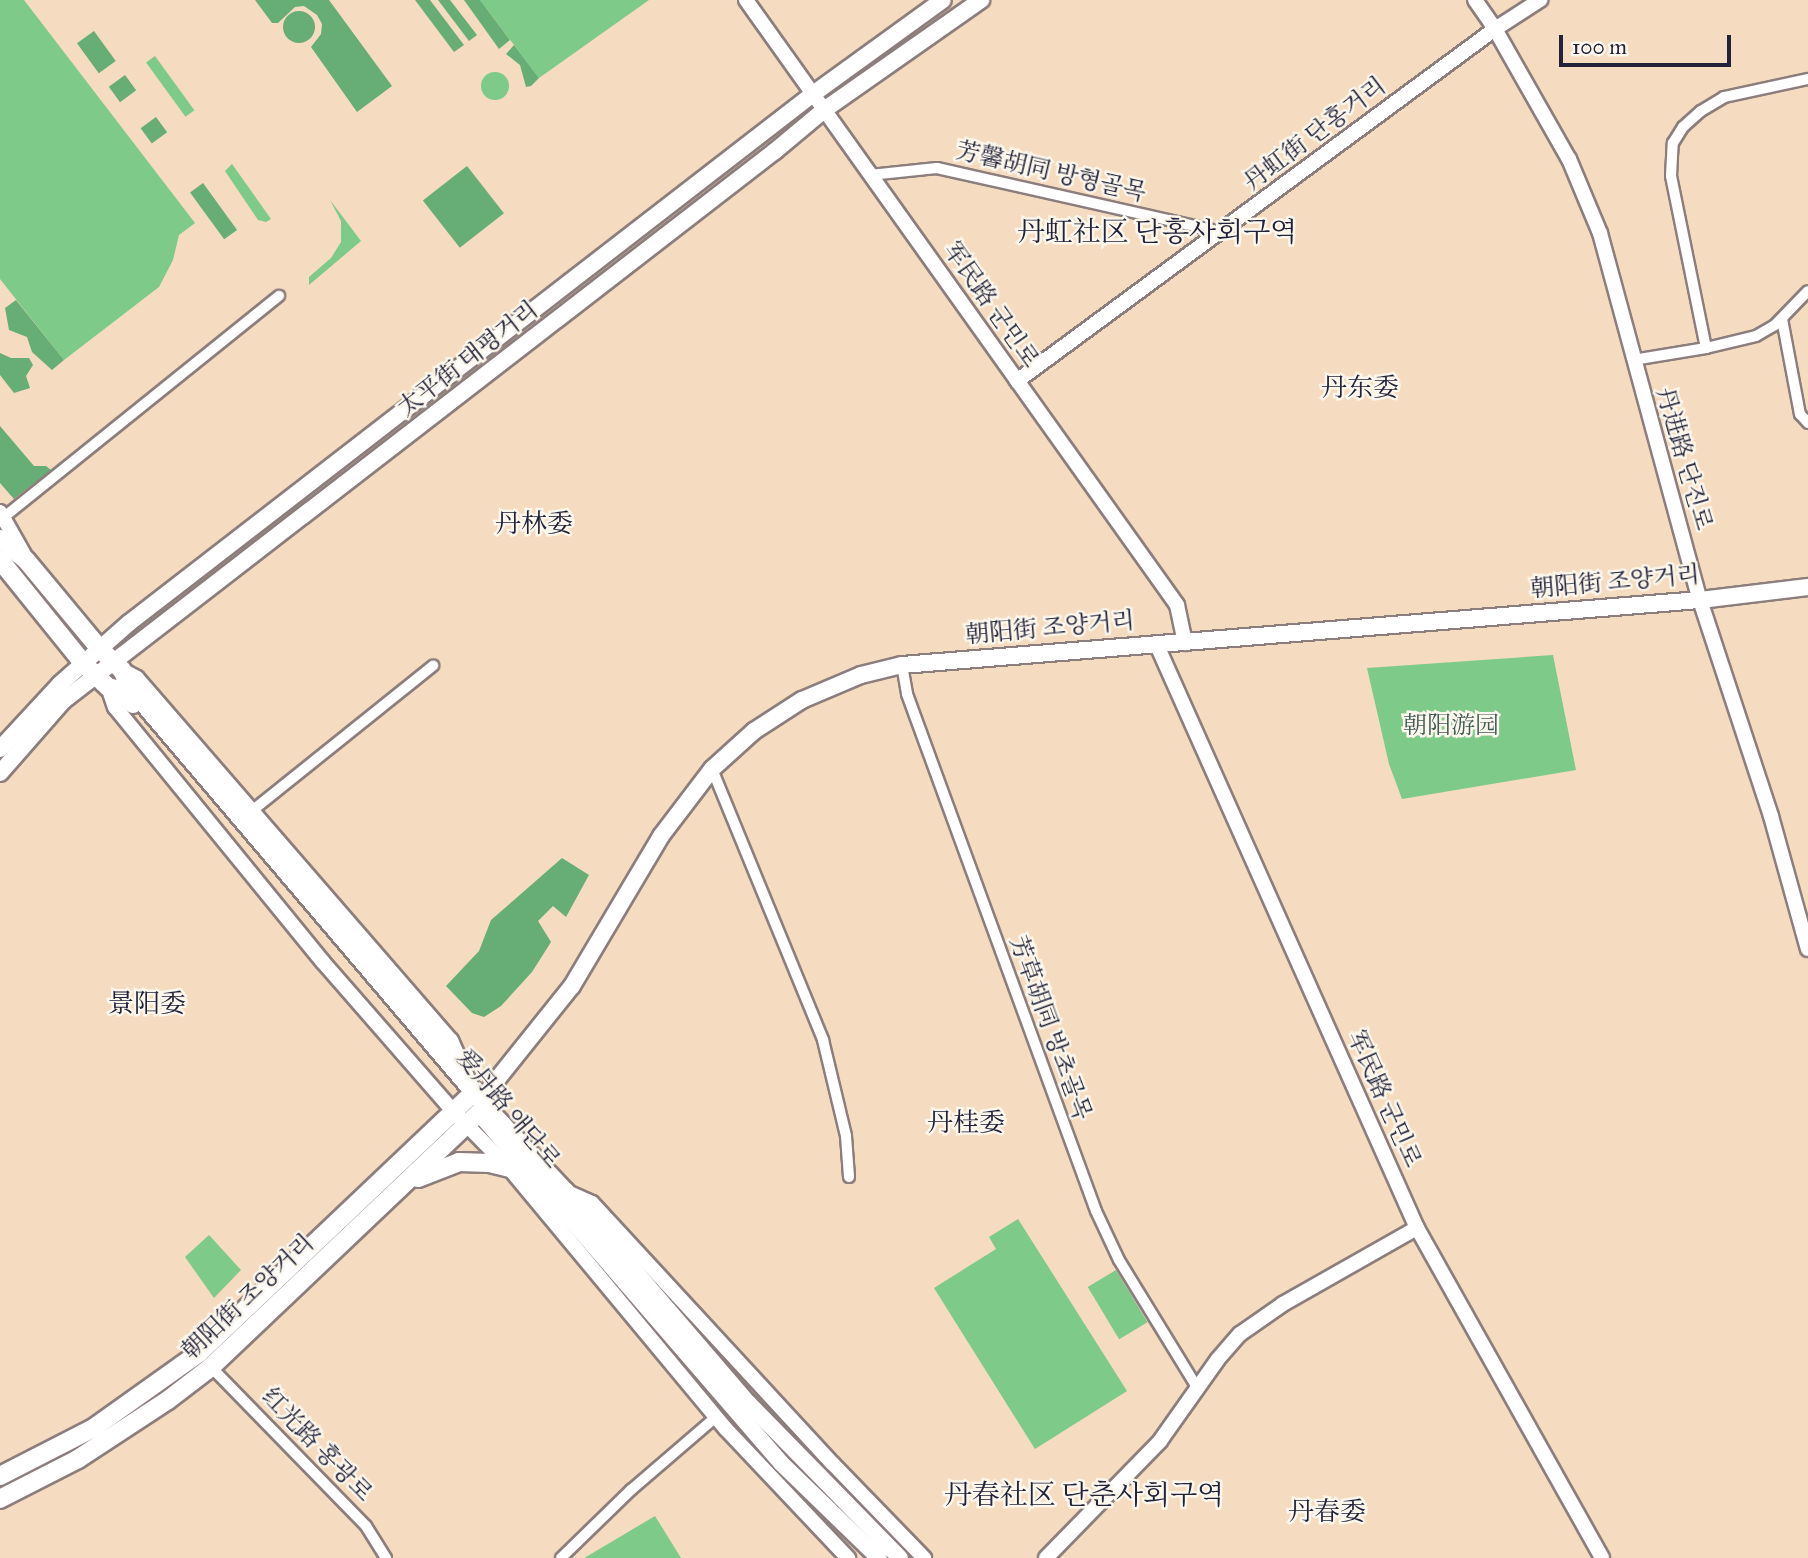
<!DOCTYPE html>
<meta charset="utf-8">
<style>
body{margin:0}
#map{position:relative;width:1808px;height:1558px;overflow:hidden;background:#f5dbbf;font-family:"IM FELL Great Primer","Noto Serif SC","Noto Serif KR",serif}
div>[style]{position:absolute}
.green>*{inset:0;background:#7dca89;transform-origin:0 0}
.round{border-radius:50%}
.forest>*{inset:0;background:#66ae75;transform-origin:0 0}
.roads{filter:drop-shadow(2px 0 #8c7e7d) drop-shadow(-2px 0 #8c7e7d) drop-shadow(0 2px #8c7e7d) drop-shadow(0 -2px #8c7e7d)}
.minor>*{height:10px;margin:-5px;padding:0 5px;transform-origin:5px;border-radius:5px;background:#fff}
.tertiary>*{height:14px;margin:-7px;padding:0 7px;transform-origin:7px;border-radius:7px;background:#fff}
.secondary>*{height:16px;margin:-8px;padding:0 8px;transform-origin:8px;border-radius:8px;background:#fff}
.primary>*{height:18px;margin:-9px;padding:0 9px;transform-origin:9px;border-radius:9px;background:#fff}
span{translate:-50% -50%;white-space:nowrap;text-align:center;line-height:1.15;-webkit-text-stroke:5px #fbf7ec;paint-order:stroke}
.street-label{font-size:24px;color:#22223b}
.park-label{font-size:24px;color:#425d56}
.neighbourhood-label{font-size:26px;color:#22223b}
.quarter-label{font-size:28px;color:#22223b}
.scale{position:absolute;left:1559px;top:35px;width:172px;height:32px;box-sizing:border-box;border:4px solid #22223b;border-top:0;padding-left:9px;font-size:21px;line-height:24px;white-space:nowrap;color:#22223b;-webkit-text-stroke:5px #fbf7ec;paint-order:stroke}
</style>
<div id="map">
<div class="green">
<div style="clip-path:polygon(0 0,24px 0,195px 223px,179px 235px,173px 260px,159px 287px,64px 360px,0 279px)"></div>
<div style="clip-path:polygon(480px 0,649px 0,539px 78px)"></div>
<div style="left:155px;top:56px;width:67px;height:11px;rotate:54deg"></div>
<div class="round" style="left:481px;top:72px;width:28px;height:28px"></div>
<div style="clip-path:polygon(232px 164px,271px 219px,266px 222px,258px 220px,225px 171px)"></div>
<div style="clip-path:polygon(330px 200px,361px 241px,309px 285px,309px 277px,331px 258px,341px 242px,341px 221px)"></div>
<div style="clip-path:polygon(1553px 655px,1576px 770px,1402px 799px,1389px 764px,1367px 668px)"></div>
<div style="clip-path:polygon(1018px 1219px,1127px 1391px,1035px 1449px,934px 1288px,996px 1249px,989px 1237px)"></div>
<div style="clip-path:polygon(209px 1235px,241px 1270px,214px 1298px,185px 1257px)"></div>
<div style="left:1116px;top:1270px;width:61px;height:33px;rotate:59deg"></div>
<div style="clip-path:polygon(655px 1516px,681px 1558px,584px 1558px,586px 1557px)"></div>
</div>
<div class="forest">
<div style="clip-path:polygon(255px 0,329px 0,392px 86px,357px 112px,311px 47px,321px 34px,322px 24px,317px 15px,304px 6px,295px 7px,278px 23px,272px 23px)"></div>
<div style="clip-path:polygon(415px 0,430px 0,464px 45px,454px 52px)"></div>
<div style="clip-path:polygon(438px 0,450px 0,477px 35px,469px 41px)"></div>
<div style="clip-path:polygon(464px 0,480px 0,510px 40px,499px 49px)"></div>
<div class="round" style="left:283px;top:11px;width:32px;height:32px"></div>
<div style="left:94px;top:31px;width:37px;height:21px;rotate:54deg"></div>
<div style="clip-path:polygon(514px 45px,539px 78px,531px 86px,526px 87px,520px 65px,506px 54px)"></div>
<div style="left:125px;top:75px;width:19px;height:20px;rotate:54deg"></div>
<div style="left:156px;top:117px;width:19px;height:19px;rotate:54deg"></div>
<div style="left:467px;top:166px;width:60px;height:56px;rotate:52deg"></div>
<div style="left:203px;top:183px;width:58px;height:16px;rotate:54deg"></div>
<div style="clip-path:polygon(16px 300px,64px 360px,52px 370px,32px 352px,27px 337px,9px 330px,5px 308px)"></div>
<div style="clip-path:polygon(0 353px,11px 358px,29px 358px,33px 365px,26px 376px,30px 388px,14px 393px,0 375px)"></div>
<div style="clip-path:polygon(0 426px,34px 466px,46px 466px,51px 470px,14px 499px,0 483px)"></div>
<div style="clip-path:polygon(562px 858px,589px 875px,566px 917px,553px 906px,538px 921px,551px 942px,532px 972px,501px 1006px,484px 1017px,472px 1013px,446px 986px,479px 951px,491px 920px)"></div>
</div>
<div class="roads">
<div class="minor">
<div style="left:870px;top:175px;width:67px;rotate:-6deg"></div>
<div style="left:937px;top:168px;width:291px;rotate:12.7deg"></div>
<div style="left:1782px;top:319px;width:97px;rotate:79.3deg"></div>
<div style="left:1800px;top:414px;width:12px;rotate:48deg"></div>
<div style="left:1706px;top:348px;width:176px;rotate:-101.5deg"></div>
<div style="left:1671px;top:176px;width:33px;rotate:-87deg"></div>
<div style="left:1673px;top:143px;width:19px;rotate:-58deg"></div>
<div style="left:1683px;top:127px;width:24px;rotate:-42deg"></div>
<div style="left:1701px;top:111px;width:27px;rotate:-31deg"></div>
<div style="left:1724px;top:97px;width:86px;rotate:-12.1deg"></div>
<div style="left:1633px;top:360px;width:74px;rotate:-9.3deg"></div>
<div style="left:1706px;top:348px;width:51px;rotate:-13.5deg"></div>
<div style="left:1756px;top:336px;width:22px;rotate:-30deg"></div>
<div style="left:1775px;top:325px;width:47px;rotate:-45.9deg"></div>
<div style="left:4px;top:517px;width:353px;rotate:-38.8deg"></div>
<div style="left:902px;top:665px;width:29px;rotate:80deg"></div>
<div style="left:907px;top:694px;width:550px;rotate:69.92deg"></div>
<div style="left:1096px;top:1211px;width:54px;rotate:64.9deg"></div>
<div style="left:1119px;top:1260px;width:151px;rotate:58.5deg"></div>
<div style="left:712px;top:769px;width:293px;rotate:67.7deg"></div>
<div style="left:823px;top:1040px;width:99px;rotate:76.5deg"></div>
<div style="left:846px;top:1136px;width:41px;rotate:85.8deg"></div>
<div style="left:253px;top:810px;width:231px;rotate:-38.7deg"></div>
<div style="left:211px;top:1367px;width:222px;rotate:45.7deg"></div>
<div style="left:366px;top:1526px;width:38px;rotate:58deg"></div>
<div style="left:561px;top:1558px;width:98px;rotate:-44.2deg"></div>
<div style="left:631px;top:1490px;width:112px;rotate:-40.7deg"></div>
</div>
<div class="tertiary">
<div style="left:746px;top:0;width:743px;rotate:54.53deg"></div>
<div style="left:1177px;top:605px;width:39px;rotate:78deg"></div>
<div style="left:1475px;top:0;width:35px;rotate:55deg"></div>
<div style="left:1495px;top:29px;width:150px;rotate:60.4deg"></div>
<div style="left:1569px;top:159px;width:80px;rotate:67.3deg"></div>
<div style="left:1600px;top:233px;width:380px;rotate:74.8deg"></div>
<div style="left:1700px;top:600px;width:227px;rotate:71.8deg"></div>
<div style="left:1771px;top:816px;width:138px;rotate:74.5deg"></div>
<div style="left:1017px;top:381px;width:594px;rotate:-36.37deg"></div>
<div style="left:1495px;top:29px;width:54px;rotate:-32.8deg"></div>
<div style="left:0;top:512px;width:53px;rotate:60.5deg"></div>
<div style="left:1156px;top:643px;width:641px;rotate:65.96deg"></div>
<div style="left:1417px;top:1228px;width:378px;rotate:60.7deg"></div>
<div style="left:122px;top:670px;width:17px;rotate:28deg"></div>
<div style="left:137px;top:678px;width:479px;rotate:49.1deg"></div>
<div style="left:451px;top:1040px;width:45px;rotate:66.3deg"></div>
<div style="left:108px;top:687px;width:21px;rotate:71deg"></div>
<div style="left:115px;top:707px;width:329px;rotate:50.8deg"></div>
<div style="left:323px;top:962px;width:199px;rotate:48.9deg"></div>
<div style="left:454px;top:1112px;width:80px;rotate:45.5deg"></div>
<div style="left:510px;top:1169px;width:338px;rotate:50.3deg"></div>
<div style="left:726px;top:1429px;width:178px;rotate:46.6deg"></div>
<div style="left:567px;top:1192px;width:27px;rotate:24deg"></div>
<div style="left:592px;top:1203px;width:355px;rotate:47.3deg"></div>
<div style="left:833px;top:1464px;width:131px;rotate:45.9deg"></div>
<div style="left:1046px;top:1558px;width:163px;rotate:-45.7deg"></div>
<div style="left:1160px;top:1441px;width:100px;rotate:-54.7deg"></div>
<div style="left:1218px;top:1359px;width:33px;rotate:-49deg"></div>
<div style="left:1240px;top:1334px;width:52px;rotate:-34.9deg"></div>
<div style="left:1283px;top:1304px;width:154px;rotate:-29.6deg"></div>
</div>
<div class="secondary">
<div style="left:0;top:749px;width:88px;rotate:-47.3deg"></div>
<div style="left:60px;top:684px;width:92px;rotate:-41.5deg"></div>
<div style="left:129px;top:623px;width:865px;rotate:-37.72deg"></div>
<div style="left:813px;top:94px;width:160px;rotate:-35.9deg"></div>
<div style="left:0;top:773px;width:96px;rotate:-48.8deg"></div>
<div style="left:63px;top:701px;width:900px;rotate:-37.69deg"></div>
<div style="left:775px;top:151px;width:64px;rotate:-39.9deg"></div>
<div style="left:824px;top:110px;width:192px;rotate:-35deg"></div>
<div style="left:479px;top:1113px;width:462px;rotate:49.2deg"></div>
<div style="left:781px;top:1463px;width:136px;rotate:44.1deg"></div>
<div style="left:900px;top:1558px;width:217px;rotate:-134.4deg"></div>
<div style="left:748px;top:1403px;width:279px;rotate:-130.6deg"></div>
<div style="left:566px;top:1191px;width:117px;rotate:-133.3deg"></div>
<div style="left:486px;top:1106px;width:20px;rotate:-75deg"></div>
<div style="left:491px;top:1087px;width:129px;rotate:-51.3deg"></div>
<div style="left:572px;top:986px;width:174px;rotate:-59.3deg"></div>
<div style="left:661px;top:836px;width:84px;rotate:-52.7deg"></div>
<div style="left:712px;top:769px;width:57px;rotate:-42.1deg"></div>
<div style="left:754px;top:731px;width:57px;rotate:-32.9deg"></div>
<div style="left:802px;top:700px;width:64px;rotate:-23deg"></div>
<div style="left:861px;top:675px;width:42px;rotate:-13.7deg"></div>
<div style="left:902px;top:665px;width:801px;rotate:-4.66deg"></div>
<div style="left:1700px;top:600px;width:109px;rotate:-6.9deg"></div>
</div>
<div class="primary">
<div style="left:0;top:539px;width:33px;rotate:39deg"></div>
<div style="left:26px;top:560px;width:116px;rotate:50.3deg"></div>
<div style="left:100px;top:649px;width:30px;rotate:44deg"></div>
<div style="left:122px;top:670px;width:17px;rotate:66deg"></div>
<div style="left:129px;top:686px;width:551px;rotate:49.64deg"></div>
<div style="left:486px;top:1106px;width:379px;rotate:136.5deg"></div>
<div style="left:211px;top:1367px;width:54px;rotate:142.5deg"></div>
<div style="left:168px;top:1400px;width:108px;rotate:146.8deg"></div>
<div style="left:78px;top:1459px;width:88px;rotate:152.9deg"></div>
<div style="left:0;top:560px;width:132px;rotate:51.1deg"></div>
<div style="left:83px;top:663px;width:35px;rotate:44deg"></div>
<div style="left:108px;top:687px;width:15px;rotate:16deg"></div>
<div style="left:122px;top:691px;width:17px;rotate:50deg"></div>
<div style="left:418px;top:1178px;width:44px;rotate:-21.3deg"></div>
<div style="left:459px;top:1162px;width:30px;rotate:2deg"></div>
<div style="left:489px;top:1163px;width:42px;rotate:13.7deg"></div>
<div style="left:0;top:1476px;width:103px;rotate:-27.1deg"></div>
<div style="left:92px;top:1429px;width:131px;rotate:-35.4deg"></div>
<div style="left:199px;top:1353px;width:379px;rotate:-43.5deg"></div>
</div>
</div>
<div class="street-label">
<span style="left:1315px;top:134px;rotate:-37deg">丹虹街 단홍거리</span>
<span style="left:1051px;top:172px;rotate:13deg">芳馨胡同 방형골목</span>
<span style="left:991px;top:305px;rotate:55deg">军民路 군민로</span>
<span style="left:468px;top:359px;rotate:-38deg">太平街 태평거리</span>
<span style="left:1684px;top:459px;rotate:74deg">丹进路 단진로</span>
<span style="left:1615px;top:582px;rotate:-5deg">朝阳街 조양거리</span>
<span style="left:1050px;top:628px;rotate:-5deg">朝阳街 조양거리</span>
<span style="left:1050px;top:1028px;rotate:70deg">芳草胡同 방초골목</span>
<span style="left:1384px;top:1099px;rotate:66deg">军民路 군민로</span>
<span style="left:508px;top:1109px;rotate:50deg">爱丹路 애단로</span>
<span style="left:248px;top:1297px;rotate:-43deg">朝阳街 조양거리</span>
<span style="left:317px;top:1445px;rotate:46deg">红光路 홍광로</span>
</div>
<div class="park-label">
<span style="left:1451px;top:726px">朝阳游园</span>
</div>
<div class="neighbourhood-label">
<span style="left:1360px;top:388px">丹东委</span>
<span style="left:534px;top:524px">丹林委</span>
<span style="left:147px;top:1004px">景阳委</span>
<span style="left:966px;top:1123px">丹桂委</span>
<span style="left:1327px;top:1512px">丹春委</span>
</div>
<div class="quarter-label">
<span style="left:1157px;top:232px">丹虹社区 단홍사회구역</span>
<span style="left:1084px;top:1495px">丹春社区 단춘사회구역</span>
</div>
<div class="scale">100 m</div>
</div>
